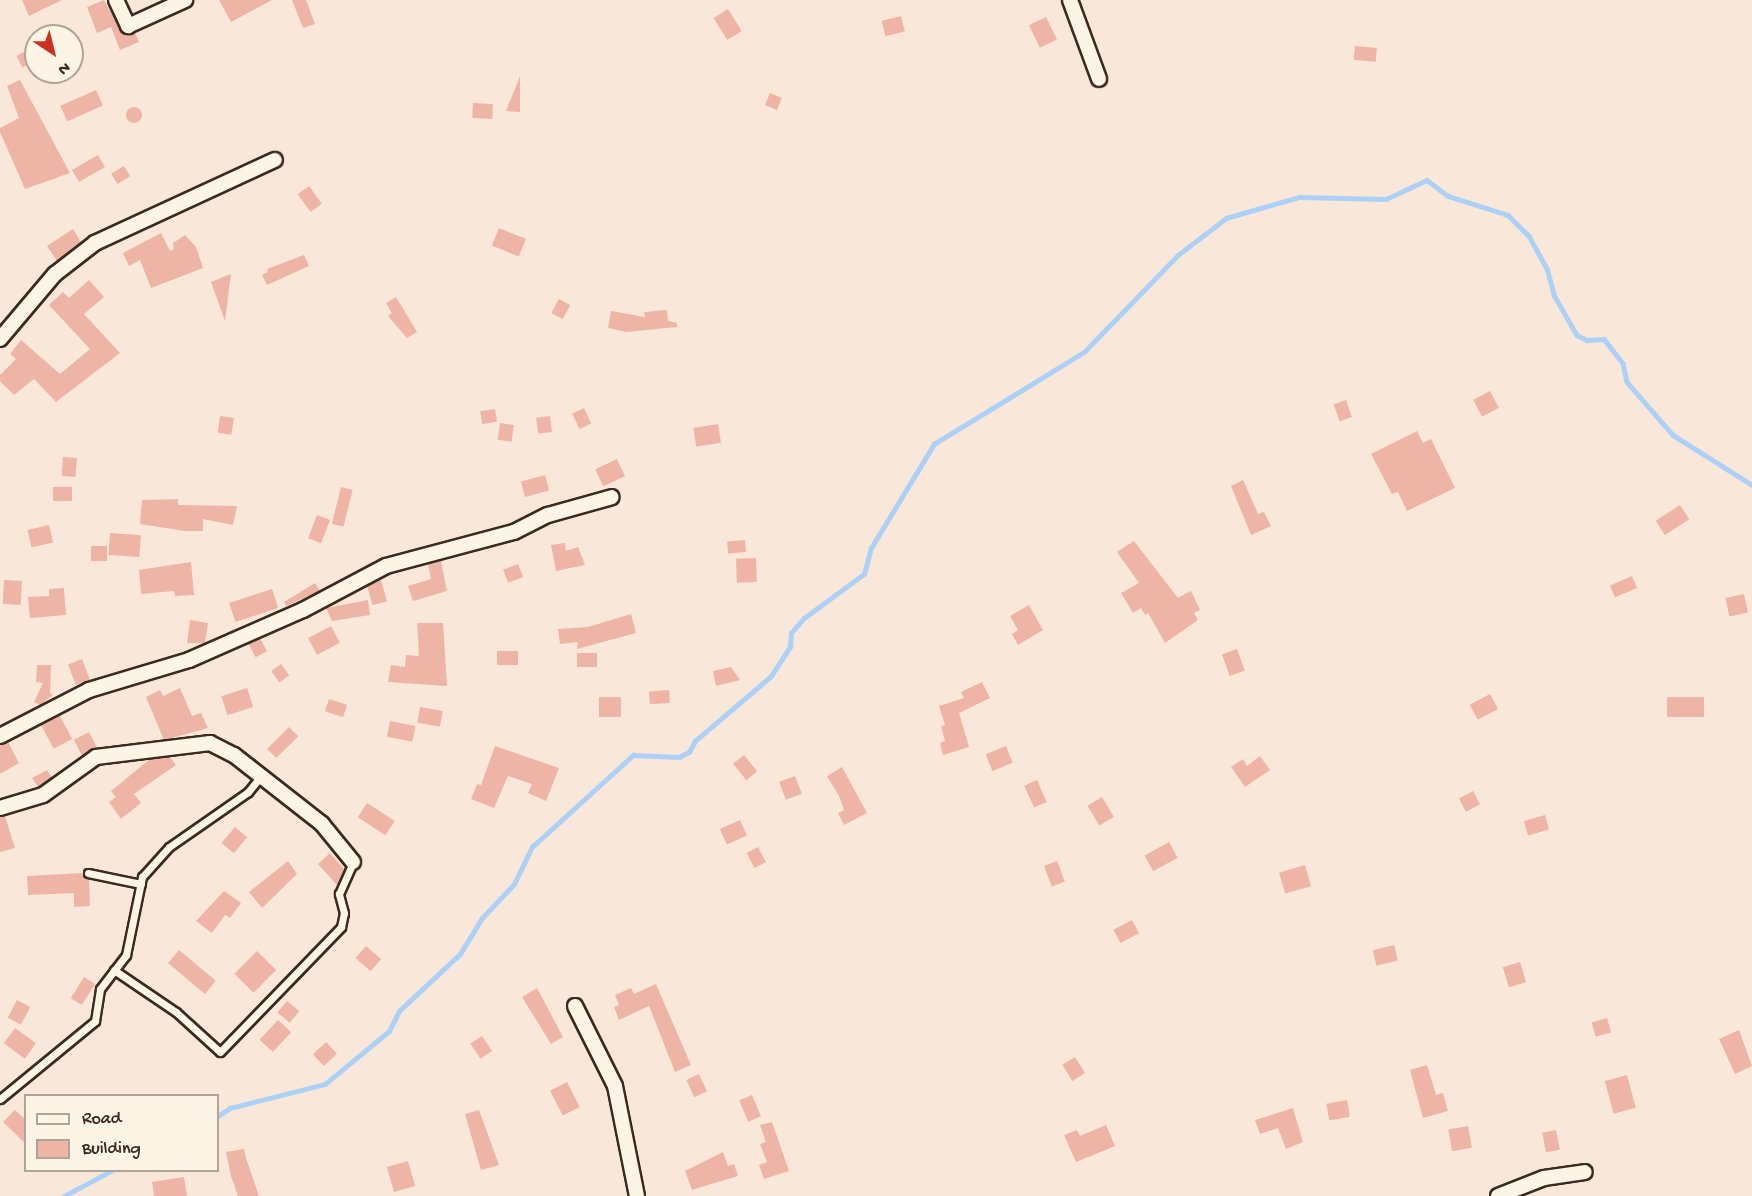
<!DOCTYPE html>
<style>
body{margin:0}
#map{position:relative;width:1752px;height:1196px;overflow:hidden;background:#f9e8d9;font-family:"Gochi Hand",sans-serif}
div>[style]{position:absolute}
.stream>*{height:4.5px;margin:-2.25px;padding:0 2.25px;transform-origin:2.25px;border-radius:2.25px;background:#add1f6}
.building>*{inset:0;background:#eeb5a7;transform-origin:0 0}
.round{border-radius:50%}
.roads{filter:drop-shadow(2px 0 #3b2a1e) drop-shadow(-2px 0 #3b2a1e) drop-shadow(0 2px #3b2a1e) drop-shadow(0 -2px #3b2a1e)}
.lane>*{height:7px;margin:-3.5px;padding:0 3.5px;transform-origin:3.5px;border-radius:3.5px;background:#fcf5e5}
.street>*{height:14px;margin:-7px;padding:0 7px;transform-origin:7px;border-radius:7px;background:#fcf5e5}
span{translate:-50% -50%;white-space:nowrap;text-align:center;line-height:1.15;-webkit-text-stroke:4.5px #fcf5e5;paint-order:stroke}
.legend{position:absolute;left:24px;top:1094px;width:195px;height:78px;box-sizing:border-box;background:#fcf5e5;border:2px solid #afa495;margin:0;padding:8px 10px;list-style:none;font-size:18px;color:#3b2a1e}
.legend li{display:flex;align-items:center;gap:12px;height:30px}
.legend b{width:30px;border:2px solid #afa495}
.north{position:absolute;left:24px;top:24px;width:60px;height:60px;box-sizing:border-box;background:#fcf5e5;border:2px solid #afa495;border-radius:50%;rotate:145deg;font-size:16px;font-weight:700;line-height:24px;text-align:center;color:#3b2a1e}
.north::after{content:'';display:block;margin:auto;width:21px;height:27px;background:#c8321e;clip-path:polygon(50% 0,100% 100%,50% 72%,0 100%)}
</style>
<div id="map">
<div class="stream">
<div style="left:218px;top:1116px;width:14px;rotate:-34deg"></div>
<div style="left:230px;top:1108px;width:98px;rotate:-14.2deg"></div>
<div style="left:325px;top:1084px;width:83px;rotate:-39.6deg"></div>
<div style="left:389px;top:1031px;width:22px;rotate:-63deg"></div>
<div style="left:399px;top:1011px;width:83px;rotate:-43.1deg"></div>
<div style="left:460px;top:954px;width:42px;rotate:-58.6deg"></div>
<div style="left:482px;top:918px;width:47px;rotate:-46.7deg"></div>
<div style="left:514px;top:884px;width:41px;rotate:-64.1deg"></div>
<div style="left:532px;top:847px;width:137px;rotate:-42.3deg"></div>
<div style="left:633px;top:755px;width:46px;rotate:2.5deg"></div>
<div style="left:679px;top:757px;width:11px;rotate:-27deg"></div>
<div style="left:689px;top:752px;width:13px;rotate:-61deg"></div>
<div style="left:695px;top:741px;width:100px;rotate:-40.5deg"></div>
<div style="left:771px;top:676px;width:35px;rotate:-57deg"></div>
<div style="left:790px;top:647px;width:14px;rotate:-86deg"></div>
<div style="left:791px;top:633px;width:20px;rotate:-49deg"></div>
<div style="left:804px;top:618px;width:74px;rotate:-36.3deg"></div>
<div style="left:864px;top:574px;width:27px;rotate:-75deg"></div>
<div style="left:871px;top:548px;width:122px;rotate:-58.8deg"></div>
<div style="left:934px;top:444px;width:176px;rotate:-31.5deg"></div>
<div style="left:1084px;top:352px;width:135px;rotate:-45.9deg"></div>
<div style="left:1178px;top:255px;width:61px;rotate:-37.6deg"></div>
<div style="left:1226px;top:218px;width:76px;rotate:-16deg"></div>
<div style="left:1299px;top:197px;width:87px;rotate:1.3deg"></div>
<div style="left:1386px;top:199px;width:45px;rotate:-24.9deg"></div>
<div style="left:1427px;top:180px;width:26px;rotate:37deg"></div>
<div style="left:1448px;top:196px;width:63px;rotate:17.6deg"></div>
<div style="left:1508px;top:215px;width:30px;rotate:45deg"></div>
<div style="left:1529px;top:236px;width:37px;rotate:61deg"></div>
<div style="left:1547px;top:268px;width:28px;rotate:75deg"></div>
<div style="left:1554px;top:295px;width:46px;rotate:60.1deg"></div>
<div style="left:1577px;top:335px;width:11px;rotate:27deg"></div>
<div style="left:1587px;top:340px;width:17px;rotate:-3deg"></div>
<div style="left:1604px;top:339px;width:31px;rotate:52deg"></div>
<div style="left:1623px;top:363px;width:19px;rotate:78deg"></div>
<div style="left:1627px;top:382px;width:70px;rotate:49deg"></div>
<div style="left:1673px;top:435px;width:93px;rotate:32.3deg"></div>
<div style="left:64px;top:1196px;width:55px;rotate:-28deg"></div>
</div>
<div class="building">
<div style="clip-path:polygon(22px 0,62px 0,29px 16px)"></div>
<div style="clip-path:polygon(104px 0,120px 30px,127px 35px,135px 33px,139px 42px,120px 50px,111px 27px,97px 33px,87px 7px)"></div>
<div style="clip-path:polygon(219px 0,272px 0,231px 22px)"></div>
<div style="clip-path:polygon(292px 0,306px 0,315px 24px,303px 28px)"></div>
<div style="left:728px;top:9px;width:26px;height:17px;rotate:58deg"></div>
<div style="left:901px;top:16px;width:16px;height:20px;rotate:76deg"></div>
<div style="left:1046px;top:17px;width:25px;height:19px;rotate:64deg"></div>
<div style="left:1355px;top:46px;width:22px;height:14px;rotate:5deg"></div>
<div style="left:28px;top:50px;width:13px;height:13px;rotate:63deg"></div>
<div style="clip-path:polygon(520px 76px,520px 112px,506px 111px)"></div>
<div style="clip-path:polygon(20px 80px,70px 173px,25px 189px,0 132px,0 128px,19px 118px,7px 86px)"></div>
<div style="left:96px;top:90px;width:17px;height:39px;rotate:66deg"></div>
<div style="left:770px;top:93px;width:13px;height:13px;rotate:23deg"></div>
<div style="left:473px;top:103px;width:20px;height:15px;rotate:3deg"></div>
<div class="round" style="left:126px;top:107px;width:16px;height:16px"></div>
<div style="left:98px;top:155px;width:14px;height:30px;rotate:60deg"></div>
<div style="left:124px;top:166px;width:12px;height:15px;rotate:59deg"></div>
<div style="left:309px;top:186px;width:22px;height:14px;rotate:54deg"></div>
<div style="left:499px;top:228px;width:29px;height:19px;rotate:22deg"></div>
<div style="clip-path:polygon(73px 229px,81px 242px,57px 261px,47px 246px)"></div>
<div style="clip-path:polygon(161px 233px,170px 251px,174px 249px,173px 243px,185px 235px,196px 247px,203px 268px,151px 288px,140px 260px,129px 266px,123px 253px)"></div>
<div style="clip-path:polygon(304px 255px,309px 266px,267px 285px,262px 275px,268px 272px,267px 269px)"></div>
<div style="clip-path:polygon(231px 274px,229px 289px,225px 321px,211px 282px)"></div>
<div style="clip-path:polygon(89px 280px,104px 297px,84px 314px,120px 353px,56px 402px,34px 379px,14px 395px,0 381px,0 375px,16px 359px,10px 354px,21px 340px,60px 374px,90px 349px,49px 305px,63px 292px,69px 298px)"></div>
<div style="clip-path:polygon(396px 297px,417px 332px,407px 338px,388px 316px,392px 313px,386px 303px)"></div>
<div style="left:559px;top:299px;width:13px;height:16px;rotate:29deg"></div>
<div style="clip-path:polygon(667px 310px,668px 321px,677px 323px,677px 327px,626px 332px,608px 328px,611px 311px,645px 317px,644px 312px)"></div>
<div style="left:1490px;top:391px;width:19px;height:19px;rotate:62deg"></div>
<div style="left:1346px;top:400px;width:18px;height:13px;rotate:71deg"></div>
<div style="left:584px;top:408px;width:17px;height:13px;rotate:65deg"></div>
<div style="left:495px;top:409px;width:13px;height:15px;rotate:81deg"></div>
<div style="left:220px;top:416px;width:14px;height:17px;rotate:8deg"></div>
<div style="left:550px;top:416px;width:16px;height:14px;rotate:83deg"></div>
<div style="left:500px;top:423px;width:14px;height:17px;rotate:8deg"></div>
<div style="left:718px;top:424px;width:19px;height:25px;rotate:81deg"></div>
<div style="clip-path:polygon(1417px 431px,1423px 443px,1431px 439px,1455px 488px,1407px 511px,1398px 492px,1392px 494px,1371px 454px)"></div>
<div style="left:63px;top:457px;width:14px;height:19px;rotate:4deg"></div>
<div style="left:617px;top:459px;width:19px;height:24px;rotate:65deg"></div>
<div style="left:545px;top:475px;width:16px;height:25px;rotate:75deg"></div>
<div style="clip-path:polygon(1243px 480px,1258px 514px,1264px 512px,1271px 526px,1251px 535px,1231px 486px)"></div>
<div style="left:53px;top:487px;width:19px;height:14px"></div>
<div style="left:341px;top:487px;width:12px;height:38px;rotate:14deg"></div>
<div style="clip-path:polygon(178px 499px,178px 505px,237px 506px,233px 525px,203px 519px,203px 531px,185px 531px,140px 524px,142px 500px)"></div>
<div style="left:1680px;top:505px;width:17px;height:29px;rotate:57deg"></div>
<div style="left:317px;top:515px;width:14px;height:25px;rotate:21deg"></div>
<div style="left:49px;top:525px;width:18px;height:22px;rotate:77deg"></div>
<div style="left:110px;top:533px;width:31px;height:22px;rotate:4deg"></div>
<div style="left:745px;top:540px;width:12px;height:18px;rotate:85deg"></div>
<div style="clip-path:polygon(1134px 541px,1178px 598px,1191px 591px,1200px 610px,1194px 613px,1198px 620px,1165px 643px,1148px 613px,1145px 615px,1141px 608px,1133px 613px,1121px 593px,1139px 583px,1117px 552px)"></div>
<div style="clip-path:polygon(565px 543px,566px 551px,578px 547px,585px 565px,556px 571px,551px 545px)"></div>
<div style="left:91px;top:546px;width:16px;height:15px"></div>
<div style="left:756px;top:558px;width:24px;height:20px;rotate:88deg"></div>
<div style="clip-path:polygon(441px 561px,447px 591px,413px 601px,408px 586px,431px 579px,428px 564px)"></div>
<div style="clip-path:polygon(191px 562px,194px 595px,175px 596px,174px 591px,141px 594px,139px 570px)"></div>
<div style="left:518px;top:564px;width:14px;height:16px;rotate:69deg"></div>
<div style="left:1632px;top:576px;width:13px;height:24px;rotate:67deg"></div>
<div style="left:4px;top:580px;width:18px;height:24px;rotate:3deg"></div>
<div style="left:381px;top:580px;width:22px;height:15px;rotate:74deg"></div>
<div style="clip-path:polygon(315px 583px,320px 591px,286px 606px,284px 602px)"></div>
<div style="clip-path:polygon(64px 588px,66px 615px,30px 618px,28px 597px,49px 596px,49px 589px)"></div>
<div style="left:272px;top:589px;width:20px;height:45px;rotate:72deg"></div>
<div style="left:1744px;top:594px;width:19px;height:19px;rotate:78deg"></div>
<div style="clip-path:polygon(368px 600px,370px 615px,332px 621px,326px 608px)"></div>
<div style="clip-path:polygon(1029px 605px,1043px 630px,1018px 645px,1012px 634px,1018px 630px,1010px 616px)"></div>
<div style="clip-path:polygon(631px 614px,636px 633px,577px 649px,578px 642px,560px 644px,558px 629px,588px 627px)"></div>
<div style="clip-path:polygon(190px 620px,208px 623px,205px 643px,187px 643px)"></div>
<div style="clip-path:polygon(417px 623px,443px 623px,447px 686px,388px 682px,391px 665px,405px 667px,406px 655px,419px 656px)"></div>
<div style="left:331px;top:626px;width:19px;height:26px;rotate:62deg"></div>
<div style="left:260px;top:638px;width:15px;height:13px;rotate:62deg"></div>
<div style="left:1237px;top:649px;width:23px;height:16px;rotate:70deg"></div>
<div style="left:497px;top:651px;width:21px;height:14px"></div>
<div style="left:577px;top:653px;width:20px;height:14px"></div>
<div style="left:82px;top:659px;width:22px;height:15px;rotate:69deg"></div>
<div style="left:281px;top:664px;width:14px;height:12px;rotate:54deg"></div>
<div style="clip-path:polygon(37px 665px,51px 665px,50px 693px,53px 695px,40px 705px,34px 702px,43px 683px,36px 682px)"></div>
<div style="clip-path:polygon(731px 667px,740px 680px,716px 686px,713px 671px)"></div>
<div style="clip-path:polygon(982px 682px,990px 698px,959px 713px,969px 747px,943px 755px,940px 743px,945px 741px,941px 726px,945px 725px,939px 706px,964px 698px,961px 692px)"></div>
<div style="clip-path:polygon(180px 688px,192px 716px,201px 713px,208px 728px,164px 740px,146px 697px,160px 690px,163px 696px)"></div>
<div style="left:247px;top:688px;width:20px;height:27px;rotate:72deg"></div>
<div style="left:669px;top:690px;width:13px;height:20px;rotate:86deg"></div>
<div style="left:1490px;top:694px;width:17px;height:23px;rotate:62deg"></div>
<div style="left:621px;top:697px;width:20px;height:22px;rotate:90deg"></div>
<div style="left:1704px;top:697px;width:20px;height:37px;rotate:90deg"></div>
<div style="left:329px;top:699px;width:19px;height:13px;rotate:18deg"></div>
<div style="left:420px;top:707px;width:23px;height:16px;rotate:10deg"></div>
<div style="left:60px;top:716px;width:26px;height:21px;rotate:62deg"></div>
<div style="left:390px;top:721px;width:26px;height:16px;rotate:11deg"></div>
<div style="left:289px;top:727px;width:13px;height:31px;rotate:45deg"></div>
<div style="left:89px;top:732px;width:18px;height:17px;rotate:63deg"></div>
<div style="clip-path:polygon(8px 742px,19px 763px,0 774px,0 745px)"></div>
<div style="clip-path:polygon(495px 746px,559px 768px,546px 801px,528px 793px,532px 784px,508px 776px,494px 808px,471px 799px,477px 784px,481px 785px)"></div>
<div style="left:1006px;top:746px;width:18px;height:22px;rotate:68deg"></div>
<div style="left:744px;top:755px;width:21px;height:14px;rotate:51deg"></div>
<div style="clip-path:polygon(1260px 756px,1270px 770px,1245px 787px,1231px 767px,1243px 759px,1247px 766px)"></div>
<div style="clip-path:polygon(170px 757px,176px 765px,134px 794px,141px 803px,121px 819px,109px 802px,116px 797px,111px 791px,150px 759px)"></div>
<div style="clip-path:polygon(842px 767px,867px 813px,844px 825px,838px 813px,844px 810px,839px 796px,827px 776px)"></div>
<div style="clip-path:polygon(47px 770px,52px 778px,38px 787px,32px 778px)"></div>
<div style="left:795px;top:776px;width:19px;height:17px;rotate:69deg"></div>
<div style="left:1037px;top:780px;width:24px;height:14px;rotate:66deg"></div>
<div style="left:1473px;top:791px;width:15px;height:16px;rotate:62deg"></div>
<div style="left:1102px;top:797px;width:23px;height:17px;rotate:59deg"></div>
<div style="left:367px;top:803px;width:33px;height:17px;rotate:33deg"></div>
<div style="left:1545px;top:815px;width:15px;height:22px;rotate:74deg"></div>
<div style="clip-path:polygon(5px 816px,15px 848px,0 852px,0 817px)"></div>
<div style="left:740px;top:820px;width:17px;height:22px;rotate:66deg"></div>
<div style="left:235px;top:827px;width:16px;height:21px;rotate:40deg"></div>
<div style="left:1169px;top:842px;width:18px;height:28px;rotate:61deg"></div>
<div style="left:758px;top:847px;width:17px;height:13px;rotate:62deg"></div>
<div style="clip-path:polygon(330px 853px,344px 869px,337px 885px,318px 864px)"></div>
<div style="clip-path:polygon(288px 861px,297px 874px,262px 908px,249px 892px)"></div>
<div style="left:1057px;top:861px;width:22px;height:14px;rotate:69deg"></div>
<div style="left:1305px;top:865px;width:22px;height:27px;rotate:74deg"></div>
<div style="clip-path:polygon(82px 873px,89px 879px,90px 906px,74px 907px,74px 893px,28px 895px,27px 876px)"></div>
<div style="clip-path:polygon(224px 891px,241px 903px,230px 918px,225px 915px,212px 933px,196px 921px)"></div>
<div style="left:1132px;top:920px;width:15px;height:21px;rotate:62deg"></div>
<div style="left:1394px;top:945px;width:16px;height:22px;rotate:76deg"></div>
<div style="left:366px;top:946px;width:20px;height:16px;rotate:41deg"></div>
<div style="left:179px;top:950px;width:48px;height:17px;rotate:40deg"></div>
<div style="left:257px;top:951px;width:27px;height:32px;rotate:45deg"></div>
<div style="left:1520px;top:962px;width:21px;height:18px;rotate:73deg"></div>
<div style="left:84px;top:977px;width:13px;height:25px;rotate:32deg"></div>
<div style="clip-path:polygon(656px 984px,691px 1065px,675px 1072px,649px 1006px,619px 1020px,614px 1007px,619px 1005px,615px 995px,631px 988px,634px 994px)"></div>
<div style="clip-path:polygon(537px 988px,563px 1037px,551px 1044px,522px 997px)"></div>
<div style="left:17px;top:1000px;width:15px;height:20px;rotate:28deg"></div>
<div style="left:287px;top:1001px;width:16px;height:15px;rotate:40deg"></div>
<div style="left:1607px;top:1018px;width:15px;height:16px;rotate:74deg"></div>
<div style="left:278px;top:1020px;width:18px;height:27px;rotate:43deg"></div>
<div style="left:15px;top:1028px;width:26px;height:19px;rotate:36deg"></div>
<div style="clip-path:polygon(1739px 1030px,1752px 1066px,1735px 1074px,1719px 1039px)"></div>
<div style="left:482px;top:1036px;width:18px;height:14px;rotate:56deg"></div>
<div style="left:326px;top:1042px;width:16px;height:18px;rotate:47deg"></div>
<div style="left:1075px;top:1057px;width:19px;height:15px;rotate:58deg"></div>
<div style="clip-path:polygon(1427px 1065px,1436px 1095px,1443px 1093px,1448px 1111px,1423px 1118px,1410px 1070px)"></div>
<div style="left:699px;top:1074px;width:19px;height:14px;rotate:65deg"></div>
<div style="left:1627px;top:1075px;width:34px;height:23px;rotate:75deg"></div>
<div style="left:567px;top:1082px;width:28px;height:19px;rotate:63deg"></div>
<div style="left:752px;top:1095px;width:23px;height:14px;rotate:67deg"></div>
<div style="left:1347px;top:1100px;width:17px;height:21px;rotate:80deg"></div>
<div style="clip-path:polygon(1293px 1108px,1303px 1142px,1286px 1149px,1278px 1128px,1260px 1134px,1255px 1120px)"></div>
<div style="clip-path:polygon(15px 1110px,26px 1120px,26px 1144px,3px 1122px)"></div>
<div style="clip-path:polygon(479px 1110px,499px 1165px,481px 1170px,465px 1114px)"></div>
<div style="clip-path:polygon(772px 1122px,789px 1171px,764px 1179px,759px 1165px,767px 1162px,760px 1144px,766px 1142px,760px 1125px)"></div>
<div style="clip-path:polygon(1106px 1125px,1115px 1146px,1076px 1162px,1064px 1135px,1077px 1130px,1080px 1136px)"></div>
<div style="left:1468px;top:1126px;width:22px;height:20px;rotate:80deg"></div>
<div style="left:1556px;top:1130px;width:20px;height:14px;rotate:79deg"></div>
<div style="clip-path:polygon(244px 1149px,246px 1158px,259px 1196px,238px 1196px,231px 1176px,226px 1152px)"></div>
<div style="clip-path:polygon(723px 1152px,728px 1166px,734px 1164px,738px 1176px,692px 1190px,685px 1171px)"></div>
<div style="left:408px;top:1161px;width:26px;height:22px;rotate:74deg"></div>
<div style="clip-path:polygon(184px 1177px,187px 1196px,154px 1196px,152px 1182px)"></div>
</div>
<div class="roads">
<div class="lane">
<div style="left:88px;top:873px;width:54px;rotate:11.7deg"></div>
<div style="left:114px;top:970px;width:75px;rotate:34.1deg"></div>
<div style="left:176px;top:1012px;width:59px;rotate:42.3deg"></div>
<div style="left:220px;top:1052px;width:174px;rotate:-45.9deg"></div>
<div style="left:341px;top:927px;width:14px;rotate:-78deg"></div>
<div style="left:344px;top:913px;width:20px;rotate:-105deg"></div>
<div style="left:339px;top:894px;width:35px;rotate:-66deg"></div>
<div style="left:0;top:1099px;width:123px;rotate:-39.4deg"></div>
<div style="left:95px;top:1021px;width:32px;rotate:-81deg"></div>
<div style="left:100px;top:989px;width:43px;rotate:-52.6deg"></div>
<div style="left:126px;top:955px;width:80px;rotate:-78.4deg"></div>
<div style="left:142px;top:877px;width:40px;rotate:-48deg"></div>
<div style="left:169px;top:847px;width:96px;rotate:-34.8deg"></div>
<div style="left:248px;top:792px;width:21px;rotate:-51deg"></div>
</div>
<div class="street">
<div style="left:116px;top:0;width:29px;rotate:65deg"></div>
<div style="left:128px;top:26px;width:63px;rotate:-24.5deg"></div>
<div style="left:1070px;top:0;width:84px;rotate:69.8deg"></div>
<div style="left:0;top:339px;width:85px;rotate:-49.8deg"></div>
<div style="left:55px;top:274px;width:51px;rotate:-37.8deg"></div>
<div style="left:95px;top:243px;width:198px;rotate:-24.8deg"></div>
<div style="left:0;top:736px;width:100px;rotate:-27.3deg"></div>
<div style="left:89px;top:690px;width:104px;rotate:-16.7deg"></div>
<div style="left:189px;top:660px;width:124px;rotate:-23.7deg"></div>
<div style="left:303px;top:610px;width:94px;rotate:-27.9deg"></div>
<div style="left:386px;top:566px;width:132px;rotate:-14.9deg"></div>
<div style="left:514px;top:532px;width:38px;rotate:-27deg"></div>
<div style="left:548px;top:515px;width:66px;rotate:-15.7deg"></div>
<div style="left:0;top:808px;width:45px;rotate:-16.8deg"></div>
<div style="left:43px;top:795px;width:65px;rotate:-35.6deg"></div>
<div style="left:96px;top:757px;width:115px;rotate:-7deg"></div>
<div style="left:210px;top:743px;width:27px;rotate:27deg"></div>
<div style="left:234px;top:755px;width:112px;rotate:38.1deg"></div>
<div style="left:322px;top:824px;width:49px;rotate:50.8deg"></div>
<div style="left:575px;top:1006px;width:89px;rotate:63.4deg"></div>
<div style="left:615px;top:1086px;width:112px;rotate:78.7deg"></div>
<div style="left:1498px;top:1196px;width:49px;rotate:-21.4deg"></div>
<div style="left:1544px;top:1178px;width:41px;rotate:-8.3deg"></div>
</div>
</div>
<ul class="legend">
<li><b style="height:8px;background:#fcf5e5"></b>Road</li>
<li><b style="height:16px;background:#eeb5a7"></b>Building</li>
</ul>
<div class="north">N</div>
</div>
